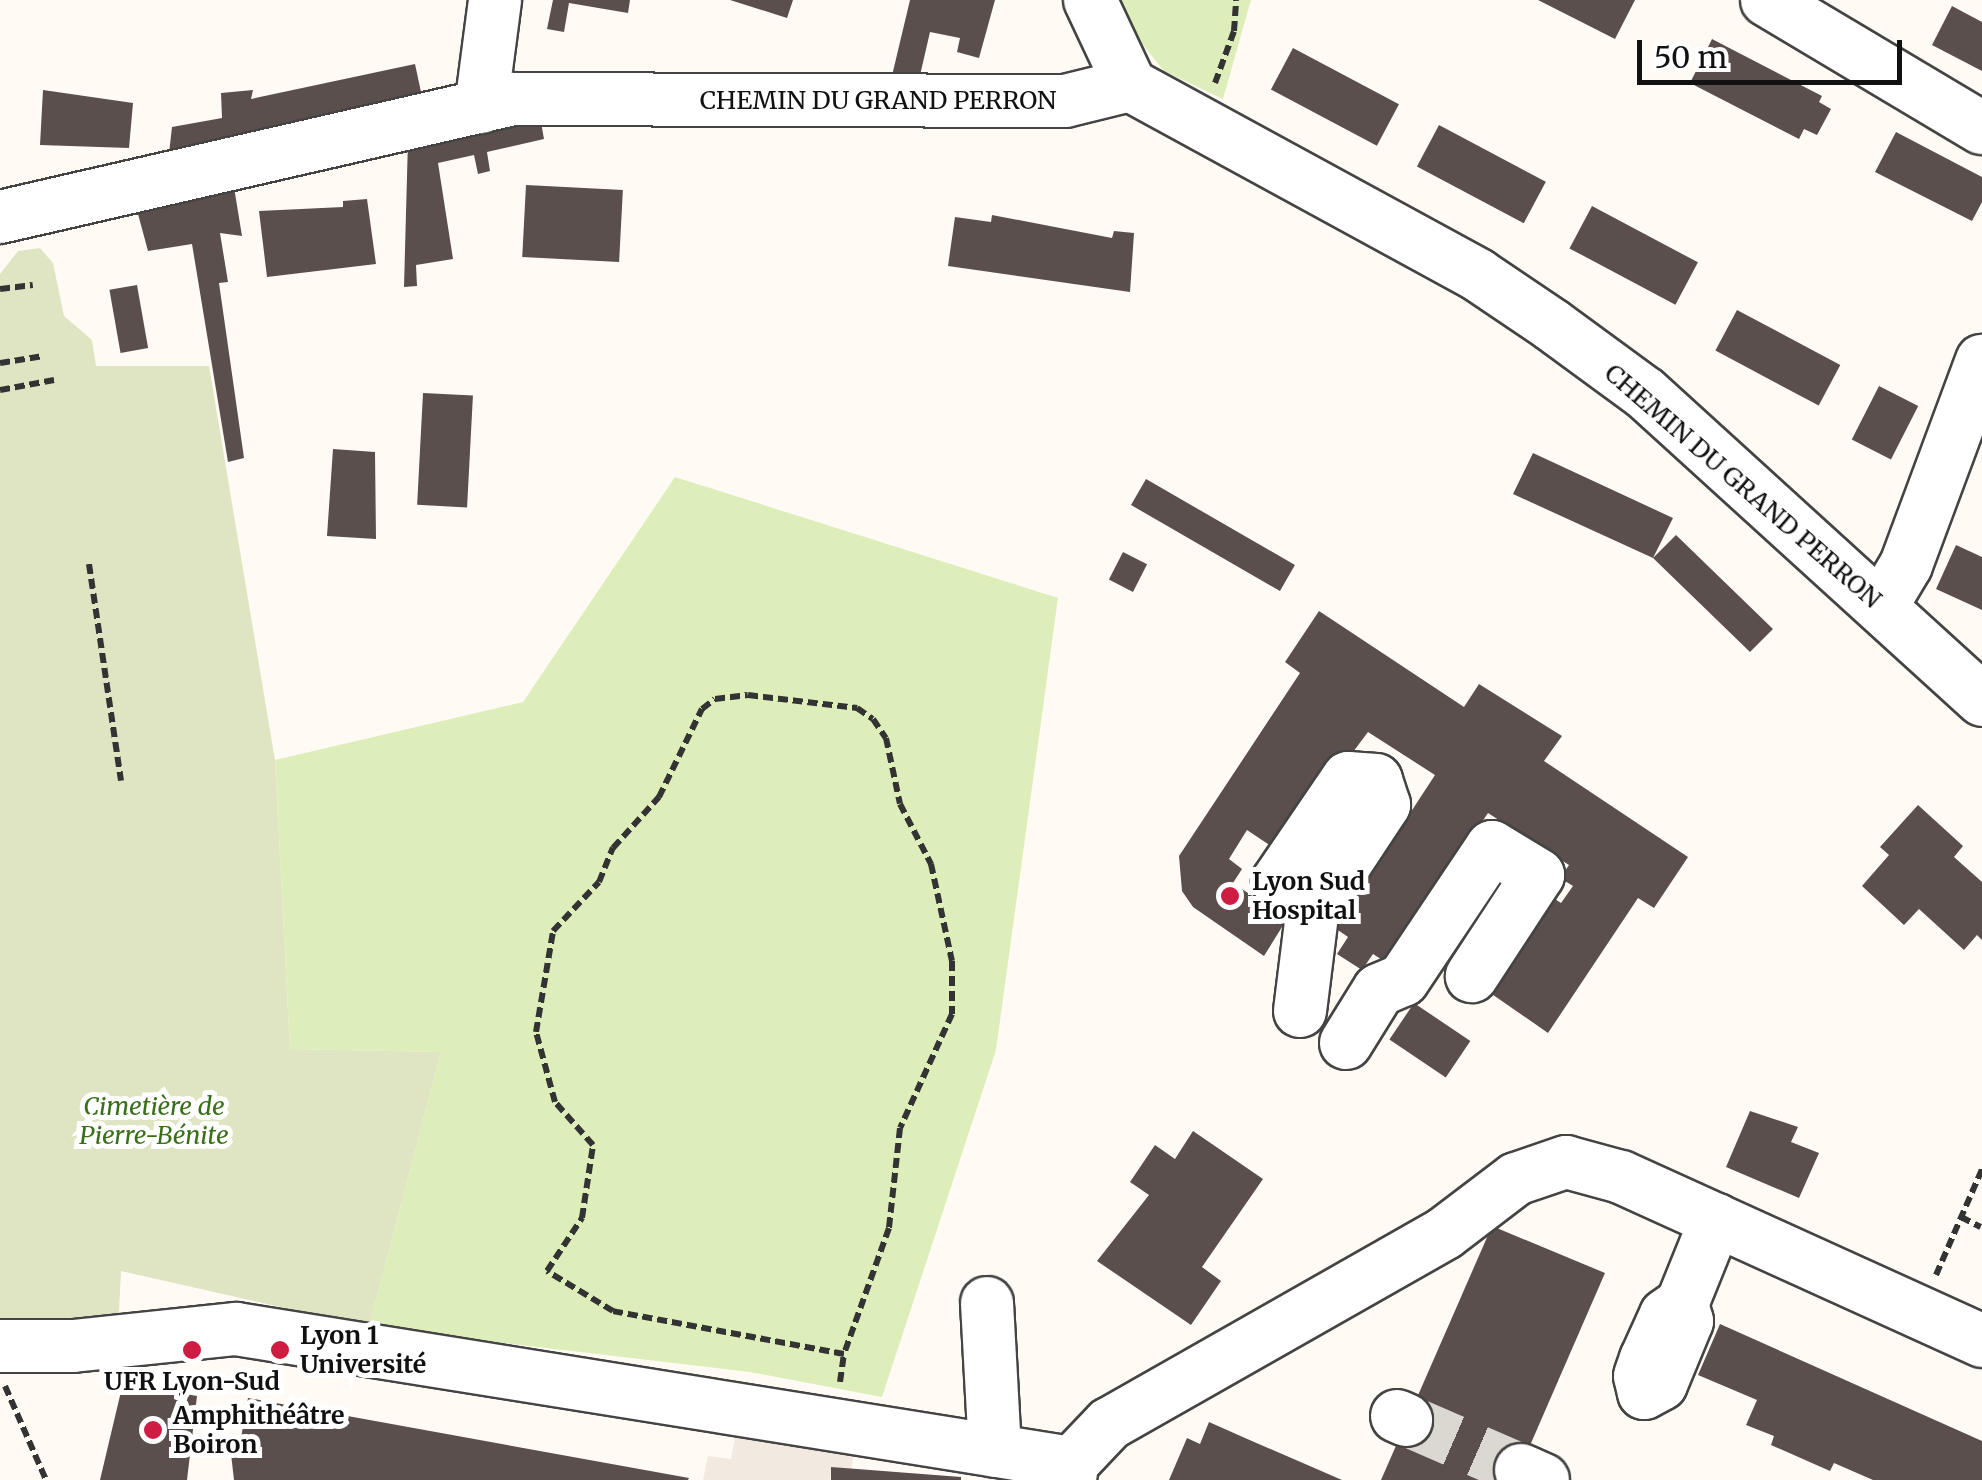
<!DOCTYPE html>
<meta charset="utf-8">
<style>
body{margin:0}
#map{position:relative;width:1982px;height:1480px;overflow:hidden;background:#fffbf4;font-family:Merriweather,serif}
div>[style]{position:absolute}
.green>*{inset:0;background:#ddeeba}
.cemetery>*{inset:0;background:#dfe5c2}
.plaza>*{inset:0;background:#f2eae1}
.building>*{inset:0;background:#5a4f4c;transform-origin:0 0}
.minor-tunnel>*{height:52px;margin-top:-26px;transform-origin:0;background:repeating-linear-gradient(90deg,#dbd8d2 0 52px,transparent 0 78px)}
.path>*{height:6px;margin-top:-3px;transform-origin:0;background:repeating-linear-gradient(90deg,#333 0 10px,transparent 0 15px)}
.roads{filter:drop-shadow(2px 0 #444) drop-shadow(-2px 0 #444) drop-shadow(0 2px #444) drop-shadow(0 -2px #444)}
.minor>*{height:52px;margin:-26px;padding:0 26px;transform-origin:26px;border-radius:26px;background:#fff}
.dots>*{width:28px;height:28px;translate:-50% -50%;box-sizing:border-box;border:5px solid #fff;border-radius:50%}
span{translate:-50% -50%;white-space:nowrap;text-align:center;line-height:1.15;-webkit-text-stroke:10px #fff;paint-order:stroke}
.street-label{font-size:25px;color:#111}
.poi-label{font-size:25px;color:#111;font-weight:700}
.left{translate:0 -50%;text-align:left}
.park-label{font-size:25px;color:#3a6f1a;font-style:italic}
.scale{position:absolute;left:1637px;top:40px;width:265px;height:45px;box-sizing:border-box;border:5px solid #111;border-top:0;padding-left:12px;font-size:30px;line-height:35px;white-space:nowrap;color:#111;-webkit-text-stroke:8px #fff;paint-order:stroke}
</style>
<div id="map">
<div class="green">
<div style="clip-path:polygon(1118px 0,1251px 0,1223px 99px,1164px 71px,1131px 30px)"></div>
<div style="clip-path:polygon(675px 477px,1058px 598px,996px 1050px,882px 1397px,750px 1372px,369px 1327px,441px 1052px,290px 1049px,275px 760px,523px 702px)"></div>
</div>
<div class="cemetery">
<div style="clip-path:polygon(40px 248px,53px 263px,64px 316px,92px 340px,96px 366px,209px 366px,275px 760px,290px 1049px,441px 1052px,369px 1327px,121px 1271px,118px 1332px,0 1334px,0 274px,18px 251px)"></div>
</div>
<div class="plaza">
<div style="clip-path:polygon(736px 1431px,854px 1454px,851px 1469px,832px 1467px,830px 1480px,703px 1480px,708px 1456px,731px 1459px)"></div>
</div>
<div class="building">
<div style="clip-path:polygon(553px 0,630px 0,628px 13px,569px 3px,564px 32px,547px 29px)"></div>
<div style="clip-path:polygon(730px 0,793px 0,787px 18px)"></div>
<div style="clip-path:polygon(910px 0,995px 0,979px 58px,957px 52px,960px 38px,930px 32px,918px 84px,890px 84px)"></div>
<div style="clip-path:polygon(1538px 0,1635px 0,1615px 39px)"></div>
<div style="clip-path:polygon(1952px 6px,1982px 22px,1982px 71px,1932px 45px)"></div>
<div style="clip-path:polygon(1712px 39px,1822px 96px,1819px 102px,1831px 109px,1817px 135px,1804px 129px,1799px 139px,1690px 83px)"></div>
<div style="left:1293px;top:48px;width:120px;height:47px;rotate:28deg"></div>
<div style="clip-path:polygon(415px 64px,421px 92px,434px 90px,436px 102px,168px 162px,172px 127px,222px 118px,221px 93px,253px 90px,251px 99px)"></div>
<div style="clip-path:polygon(43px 90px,133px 103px,129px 148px,40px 145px)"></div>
<div style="clip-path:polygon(539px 111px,544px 139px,487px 152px,490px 171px,478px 174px,474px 155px,438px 163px,453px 259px,416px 265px,417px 286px,404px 287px,408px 140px)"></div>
<div style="left:1439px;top:125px;width:121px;height:47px;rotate:28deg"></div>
<div style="clip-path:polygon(1896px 132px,1982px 177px,1982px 202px,1972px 221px,1875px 172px)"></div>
<div style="clip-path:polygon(233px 181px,242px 236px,220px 233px,228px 282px,219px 283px,244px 458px,228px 462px,192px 244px,148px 251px,135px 203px)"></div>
<div style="left:526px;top:185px;width:97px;height:72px;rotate:3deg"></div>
<div style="clip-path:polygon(367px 199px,376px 264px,267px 277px,259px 211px,343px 207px,343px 201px)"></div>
<div style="left:1592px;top:206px;width:120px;height:48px;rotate:28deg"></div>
<div style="clip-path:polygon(992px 215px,1112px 238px,1114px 231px,1134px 233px,1130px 292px,948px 266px,955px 217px,991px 222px)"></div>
<div style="left:137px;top:285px;width:64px;height:28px;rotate:80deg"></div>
<div style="left:1737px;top:310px;width:117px;height:46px;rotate:28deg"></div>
<div style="left:1879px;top:386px;width:44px;height:60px;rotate:27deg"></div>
<div style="left:423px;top:393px;width:50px;height:112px;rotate:3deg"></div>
<div style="clip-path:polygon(333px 449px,375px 452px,376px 539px,327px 536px)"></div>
<div style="clip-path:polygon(1533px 453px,1673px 518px,1653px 558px,1676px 535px,1773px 629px,1750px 652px,1653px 558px,1513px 494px)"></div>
<div style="left:1146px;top:479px;width:172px;height:30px;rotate:30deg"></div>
<div style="clip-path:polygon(1956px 545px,1982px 557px,1982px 610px,1936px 589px)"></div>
<div style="left:1123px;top:552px;width:27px;height:31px;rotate:27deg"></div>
<div style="clip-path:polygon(1319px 611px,1464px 707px,1479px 684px,1562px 736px,1544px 761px,1688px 857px,1654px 908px,1638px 898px,1548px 1033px,1486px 990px,1549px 895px,1561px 903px,1573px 886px,1560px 878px,1569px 865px,1488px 813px,1387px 963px,1373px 954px,1362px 970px,1337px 954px,1348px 937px,1335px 928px,1435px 775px,1368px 732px,1350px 756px,1342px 752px,1274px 848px,1247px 830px,1229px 859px,1242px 869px,1233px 883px,1287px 919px,1264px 956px,1193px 907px,1182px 891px,1179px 856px,1300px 673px,1285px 662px)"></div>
<div style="clip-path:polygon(1918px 805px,1963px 846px,1954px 857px,1982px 882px,1982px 940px,1977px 935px,1964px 950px,1919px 909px,1904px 925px,1862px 886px,1889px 855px,1880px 847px)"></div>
<div style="left:1414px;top:1003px;width:68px;height:44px;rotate:34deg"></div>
<div style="clip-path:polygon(1750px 1111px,1798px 1127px,1791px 1142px,1819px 1153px,1799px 1198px,1726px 1167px)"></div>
<div style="clip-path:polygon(1193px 1131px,1263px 1179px,1202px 1267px,1221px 1281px,1191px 1325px,1097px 1261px,1149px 1195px,1130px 1182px,1155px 1145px,1175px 1159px)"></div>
<div style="clip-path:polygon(1492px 1226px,1605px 1273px,1515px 1480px,1381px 1480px)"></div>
<div style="clip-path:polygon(1720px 1324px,1982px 1441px,1982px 1480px,1873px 1480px,1834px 1463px,1830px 1471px,1771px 1445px,1774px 1436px,1746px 1425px,1757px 1400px,1698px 1375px)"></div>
<div style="clip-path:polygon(123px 1383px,197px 1396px,187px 1480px,100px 1480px)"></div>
<div style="clip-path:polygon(248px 1398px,689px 1478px,688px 1480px,234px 1480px,231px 1454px,238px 1455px)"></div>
<div style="clip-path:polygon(1209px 1422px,1245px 1438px,1342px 1480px,1169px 1480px,1187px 1438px,1200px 1444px)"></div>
<div style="clip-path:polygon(831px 1467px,961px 1477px,961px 1480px,831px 1480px)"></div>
</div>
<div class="minor-tunnel">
<div style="left:1406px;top:1420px;width:125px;rotate:23.5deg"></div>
</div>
<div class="path">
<div style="left:1215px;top:83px;width:55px;rotate:-69.9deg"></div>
<div style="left:1234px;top:31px;width:31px;rotate:-86deg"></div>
<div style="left:0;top:289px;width:33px;rotate:-7deg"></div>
<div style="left:0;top:363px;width:44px;rotate:-9.2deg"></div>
<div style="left:0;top:390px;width:55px;rotate:-10.5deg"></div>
<div style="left:89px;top:564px;width:219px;rotate:81.6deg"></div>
<div style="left:748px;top:695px;width:110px;rotate:6.8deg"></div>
<div style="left:857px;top:708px;width:19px;rotate:35deg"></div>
<div style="left:873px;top:719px;width:23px;rotate:56deg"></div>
<div style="left:886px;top:738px;width:67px;rotate:78deg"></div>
<div style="left:900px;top:804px;width:68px;rotate:62.7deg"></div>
<div style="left:931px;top:864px;width:99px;rotate:77.8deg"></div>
<div style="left:952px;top:961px;width:53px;rotate:90deg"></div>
<div style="left:952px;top:1014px;width:125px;rotate:114.5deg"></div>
<div style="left:900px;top:1128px;width:101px;rotate:96.3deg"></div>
<div style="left:889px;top:1228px;width:134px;rotate:109.7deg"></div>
<div style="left:844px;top:1354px;width:235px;rotate:-169.5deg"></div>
<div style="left:613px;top:1311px;width:77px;rotate:-148.8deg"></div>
<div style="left:547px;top:1271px;width:64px;rotate:-56.6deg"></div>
<div style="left:582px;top:1218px;width:74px;rotate:-81.4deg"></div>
<div style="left:593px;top:1145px;width:57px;rotate:-131.5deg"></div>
<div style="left:555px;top:1102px;width:73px;rotate:-105.2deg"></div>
<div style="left:536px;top:1032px;width:102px;rotate:-80.4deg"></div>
<div style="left:553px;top:931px;width:67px;rotate:-46.8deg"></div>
<div style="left:599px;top:882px;width:37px;rotate:-68deg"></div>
<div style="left:613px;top:848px;width:69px;rotate:-48deg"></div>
<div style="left:659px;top:797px;width:98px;rotate:-64deg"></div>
<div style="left:702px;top:709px;width:16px;rotate:-38deg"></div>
<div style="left:715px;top:699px;width:33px;rotate:-7deg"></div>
<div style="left:1961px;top:1217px;width:22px;rotate:27deg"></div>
<div style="left:1936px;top:1275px;width:116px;rotate:-66.5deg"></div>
<div style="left:840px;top:1382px;width:28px;rotate:-82deg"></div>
<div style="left:5px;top:1386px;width:103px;rotate:66.4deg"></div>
</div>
<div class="roads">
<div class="minor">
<div style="left:1090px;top:0;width:94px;rotate:64.8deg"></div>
<div style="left:1767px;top:0;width:250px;rotate:30.8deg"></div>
<div style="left:481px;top:107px;width:108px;rotate:-82.5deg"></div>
<div style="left:0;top:217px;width:526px;rotate:-12.95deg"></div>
<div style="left:513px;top:99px;width:552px;rotate:0.21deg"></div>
<div style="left:1065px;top:101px;width:67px;rotate:-13.8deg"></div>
<div style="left:1130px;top:85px;width:396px;rotate:28.6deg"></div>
<div style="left:1478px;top:275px;width:89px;rotate:34deg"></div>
<div style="left:1552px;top:325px;width:115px;rotate:36.2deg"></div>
<div style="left:1645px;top:393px;width:456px;rotate:42.3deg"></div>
<div style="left:1881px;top:607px;width:49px;rotate:-59.2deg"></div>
<div style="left:1906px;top:565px;width:218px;rotate:-69.6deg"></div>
<div style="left:1300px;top:1011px;width:98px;rotate:-82.9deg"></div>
<div style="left:1312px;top:914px;width:131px;rotate:-56.6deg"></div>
<div style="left:1384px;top:805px;width:26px;rotate:-108deg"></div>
<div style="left:1376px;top:780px;width:28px;rotate:-176deg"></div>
<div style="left:1348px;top:778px;width:125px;rotate:124.2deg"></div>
<div style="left:1278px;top:881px;width:47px;rotate:44.1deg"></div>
<div style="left:1346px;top:1043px;width:62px;rotate:-58.1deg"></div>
<div style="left:1379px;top:990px;width:26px;rotate:-23deg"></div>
<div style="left:1403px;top:980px;width:160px;rotate:-56.2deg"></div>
<div style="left:1492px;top:847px;width:54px;rotate:31.3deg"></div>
<div style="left:1538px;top:875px;width:121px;rotate:123.2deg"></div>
<div style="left:987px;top:1303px;width:148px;rotate:86.9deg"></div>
<div style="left:1682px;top:1304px;width:18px;rotate:74deg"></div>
<div style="left:1687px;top:1321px;width:68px;rotate:112.4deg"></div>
<div style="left:1661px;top:1384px;width:19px;rotate:152deg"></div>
<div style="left:1644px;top:1393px;width:17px;rotate:-103deg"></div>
<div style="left:1640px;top:1376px;width:18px;rotate:-71deg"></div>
<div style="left:1646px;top:1359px;width:48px;rotate:-65.6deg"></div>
<div style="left:1666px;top:1315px;width:19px;rotate:-35deg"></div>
<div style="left:1682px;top:1304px;width:91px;rotate:-68deg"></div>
<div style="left:0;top:1346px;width:73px"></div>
<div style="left:73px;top:1346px;width:164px;rotate:-6deg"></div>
<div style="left:236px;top:1329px;width:847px;rotate:9.11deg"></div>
<div style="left:1397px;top:1416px;width:10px;rotate:24deg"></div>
<div style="left:1521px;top:1470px;width:24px;rotate:24deg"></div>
<div style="left:1070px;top:1480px;width:17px;rotate:-83deg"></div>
<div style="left:1072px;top:1463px;width:54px;rotate:-46.5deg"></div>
<div style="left:1109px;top:1424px;width:386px;rotate:-29.6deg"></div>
<div style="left:1445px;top:1233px;width:89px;rotate:-37.3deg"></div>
<div style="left:1516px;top:1179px;width:53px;rotate:-18.8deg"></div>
<div style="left:1566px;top:1162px;width:57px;rotate:15.3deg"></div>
<div style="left:1621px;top:1177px;width:397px;rotate:24.4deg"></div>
</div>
</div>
<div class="dots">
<div style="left:1230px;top:896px;background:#ce1c42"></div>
<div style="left:192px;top:1350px;background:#ce1c42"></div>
<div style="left:280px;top:1350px;background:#ce1c42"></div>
<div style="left:153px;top:1430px;background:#ce1c42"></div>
</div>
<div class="street-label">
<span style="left:878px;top:100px">CHEMIN DU GRAND PERRON</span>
<span style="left:1743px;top:486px;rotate:41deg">CHEMIN DU GRAND PERRON</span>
</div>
<div class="poi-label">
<span class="left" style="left:1252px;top:896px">Lyon Sud<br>Hospital</span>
<span class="left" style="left:300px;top:1350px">Lyon 1<br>Université</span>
<span style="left:192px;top:1381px">UFR Lyon-Sud</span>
<span class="left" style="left:173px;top:1430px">Amphithéâtre<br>Boiron</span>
</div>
<div class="park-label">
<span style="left:154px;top:1121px">Cimetière de<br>Pierre-Bénite</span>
</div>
<div class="scale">50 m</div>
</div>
